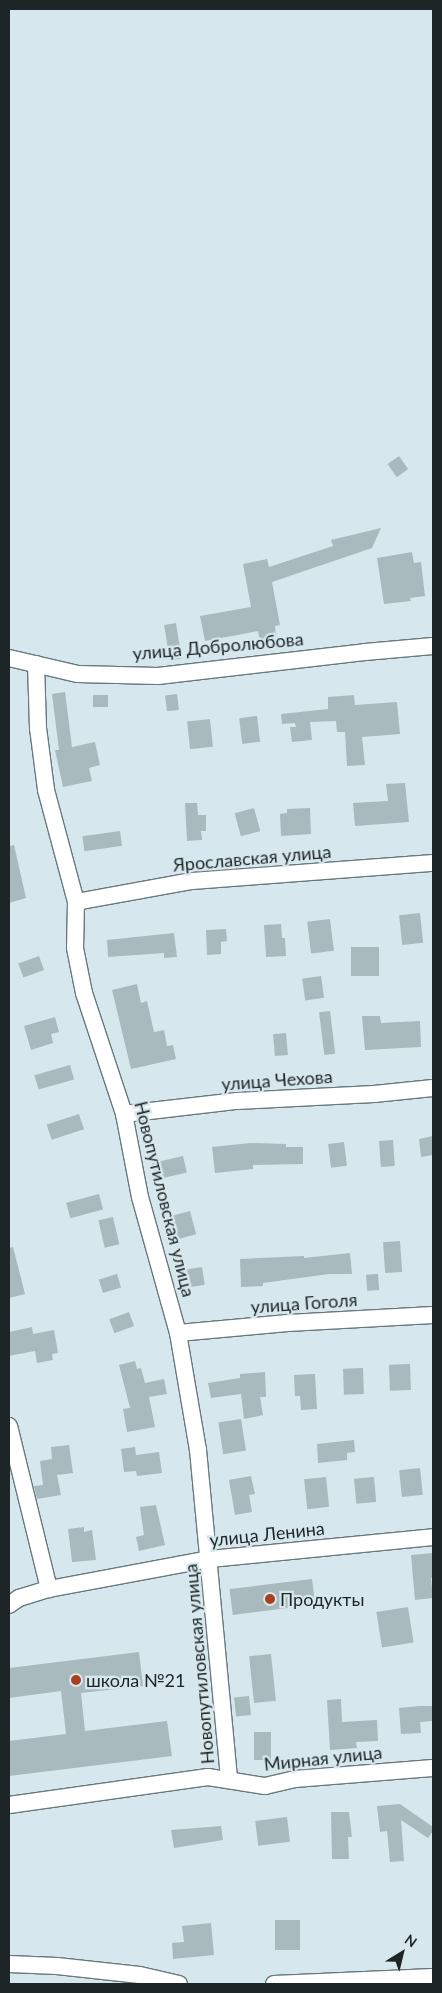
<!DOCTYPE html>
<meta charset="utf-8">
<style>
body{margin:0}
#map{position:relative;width:442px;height:1993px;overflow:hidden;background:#d6e8ed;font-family:Lato,sans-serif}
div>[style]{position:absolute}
.building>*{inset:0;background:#a8babe;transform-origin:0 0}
.roads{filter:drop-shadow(1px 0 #68797d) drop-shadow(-1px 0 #68797d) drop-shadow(0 1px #68797d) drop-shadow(0 -1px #68797d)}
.street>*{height:16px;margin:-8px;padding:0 8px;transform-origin:8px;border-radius:8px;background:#fff}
.dots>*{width:14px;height:14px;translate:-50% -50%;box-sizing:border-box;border:2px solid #d6e8ed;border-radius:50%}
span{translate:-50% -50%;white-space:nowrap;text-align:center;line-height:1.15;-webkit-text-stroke:4.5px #d6e8ed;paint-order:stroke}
.street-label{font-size:18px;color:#1e2527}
.poi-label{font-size:18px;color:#1e2527}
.left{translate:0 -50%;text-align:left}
.frame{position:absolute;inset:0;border:10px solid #1e2527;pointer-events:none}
.north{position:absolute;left:377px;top:1928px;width:50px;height:50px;-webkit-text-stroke:4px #d6e8ed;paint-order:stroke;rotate:36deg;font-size:14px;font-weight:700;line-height:20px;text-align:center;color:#1e2527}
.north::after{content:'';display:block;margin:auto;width:18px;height:22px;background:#1e2527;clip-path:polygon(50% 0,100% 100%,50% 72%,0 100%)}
</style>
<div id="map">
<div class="building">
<div style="left:399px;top:456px;width:16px;height:14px;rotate:55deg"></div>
<div style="clip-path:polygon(381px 528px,372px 548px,272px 582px,280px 625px,275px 626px,276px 637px,260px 640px,258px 631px,205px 641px,200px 616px,251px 607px,243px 564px,267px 559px,269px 567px,333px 546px,331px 540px)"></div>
<div style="clip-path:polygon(412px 552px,414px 563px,421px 562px,425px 596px,410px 598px,411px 601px,384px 604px,377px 558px)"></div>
<div style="left:176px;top:623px;width:36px;height:12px;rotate:81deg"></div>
<div style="clip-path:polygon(65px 692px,72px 747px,95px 742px,100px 765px,89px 768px,92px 781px,63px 787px,55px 750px,59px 750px,52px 694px)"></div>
<div style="left:177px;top:694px;width:16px;height:12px;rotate:83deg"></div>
<div style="left:93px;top:695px;width:15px;height:12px"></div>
<div style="clip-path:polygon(354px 695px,355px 705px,397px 702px,400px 734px,362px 737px,365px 765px,347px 766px,345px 732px,337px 732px,336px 721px,310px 722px,312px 740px,292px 742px,290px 727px,296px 727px,295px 723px,282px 724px,281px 714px,328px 709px,328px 697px)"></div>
<div style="left:257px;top:716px;width:26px;height:18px;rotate:83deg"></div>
<div style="left:210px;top:719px;width:28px;height:23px;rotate:84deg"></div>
<div style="clip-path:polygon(405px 783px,409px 822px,355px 826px,353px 803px,388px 801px,386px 784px)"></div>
<div style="clip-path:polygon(185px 803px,197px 803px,198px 815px,206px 815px,206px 831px,201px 831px,202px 840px,187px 841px)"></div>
<div style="left:254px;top:808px;width:24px;height:20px;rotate:75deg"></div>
<div style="clip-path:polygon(310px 808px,311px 834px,281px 836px,280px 814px,287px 813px,287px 809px)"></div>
<div style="left:120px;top:831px;width:15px;height:38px;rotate:82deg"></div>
<div style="clip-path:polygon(14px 845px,26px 898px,9px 903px,9px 846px)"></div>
<div style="left:420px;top:913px;width:30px;height:21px;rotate:84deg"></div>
<div style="left:330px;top:919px;width:32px;height:23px;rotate:83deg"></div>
<div style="clip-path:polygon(281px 924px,282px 938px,285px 938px,286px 956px,266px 957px,264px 925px)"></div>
<div style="clip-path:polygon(226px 929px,227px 941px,221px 942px,221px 954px,207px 955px,206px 930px)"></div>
<div style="clip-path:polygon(174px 933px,177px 957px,164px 958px,164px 953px,108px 957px,107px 940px)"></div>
<div style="left:379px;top:947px;width:29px;height:28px;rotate:90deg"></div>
<div style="left:39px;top:956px;width:15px;height:22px;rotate:70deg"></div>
<div style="left:321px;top:976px;width:22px;height:19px;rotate:82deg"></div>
<div style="clip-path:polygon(137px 984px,141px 1003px,147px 1001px,154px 1032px,164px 1030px,167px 1046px,173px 1045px,176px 1059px,131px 1069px,112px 990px)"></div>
<div style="left:330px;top:1011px;width:43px;height:11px;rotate:83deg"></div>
<div style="clip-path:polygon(362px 1016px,380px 1016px,381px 1023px,420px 1021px,421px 1047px,365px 1050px)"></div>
<div style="clip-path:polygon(55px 1017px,59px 1032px,51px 1034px,53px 1043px,31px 1050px,24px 1026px)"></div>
<div style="left:286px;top:1033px;width:22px;height:13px;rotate:85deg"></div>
<div style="left:70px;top:1065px;width:15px;height:37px;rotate:74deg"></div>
<div style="left:79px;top:1114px;width:16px;height:34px;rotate:72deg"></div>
<div style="clip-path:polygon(433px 1136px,433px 1155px,421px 1157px,419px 1139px)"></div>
<div style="left:393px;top:1140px;width:26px;height:14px;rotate:86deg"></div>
<div style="left:344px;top:1142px;width:24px;height:16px;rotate:83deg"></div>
<div style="clip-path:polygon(250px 1143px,286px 1144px,286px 1147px,303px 1147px,303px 1164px,253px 1165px,253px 1169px,215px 1173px,212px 1147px)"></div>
<div style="left:183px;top:1156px;width:17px;height:32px;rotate:77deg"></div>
<div style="left:99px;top:1194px;width:16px;height:34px;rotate:75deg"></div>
<div style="left:190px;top:1211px;width:24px;height:24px;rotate:75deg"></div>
<div style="left:113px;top:1217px;width:28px;height:15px;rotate:77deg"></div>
<div style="left:400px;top:1241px;width:31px;height:17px;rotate:86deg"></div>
<div style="clip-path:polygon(13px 1247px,25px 1294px,9px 1298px,9px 1248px)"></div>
<div style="clip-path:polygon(350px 1253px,352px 1274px,329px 1274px,263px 1283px,263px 1286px,241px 1287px,240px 1259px,304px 1256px,304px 1258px)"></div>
<div style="left:202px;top:1267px;width:18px;height:21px;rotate:81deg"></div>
<div style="left:117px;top:1274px;width:14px;height:19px;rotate:73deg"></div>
<div style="left:378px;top:1274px;width:16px;height:12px;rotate:86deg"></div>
<div style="left:129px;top:1312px;width:15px;height:21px;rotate:70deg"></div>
<div style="clip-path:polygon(32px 1327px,33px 1334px,54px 1330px,58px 1353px,52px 1354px,53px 1360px,37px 1363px,35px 1351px,9px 1356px,9px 1332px)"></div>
<div style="clip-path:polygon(135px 1361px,137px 1369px,141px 1368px,145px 1383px,164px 1379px,167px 1394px,149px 1397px,155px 1427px,127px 1432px,123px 1409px,130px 1408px,119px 1365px)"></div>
<div style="left:410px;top:1364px;width:26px;height:21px;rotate:88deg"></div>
<div style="left:363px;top:1368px;width:26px;height:20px;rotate:88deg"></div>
<div style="clip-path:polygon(265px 1372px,266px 1397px,260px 1397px,263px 1415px,244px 1419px,241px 1394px,211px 1398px,208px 1383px,240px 1378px,240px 1374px)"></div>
<div style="clip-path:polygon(315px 1374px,317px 1409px,301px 1410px,300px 1396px,295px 1396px,294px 1375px)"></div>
<div style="left:241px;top:1419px;width:32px;height:23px;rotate:81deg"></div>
<div style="clip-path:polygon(354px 1440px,355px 1452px,347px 1453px,347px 1460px,318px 1463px,317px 1444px)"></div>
<div style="clip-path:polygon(69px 1445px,73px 1473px,57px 1475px,61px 1495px,37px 1499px,34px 1486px,43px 1485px,40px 1461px,52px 1459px,51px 1447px)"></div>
<div style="clip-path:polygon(135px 1447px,136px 1455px,159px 1452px,162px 1473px,137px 1476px,136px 1471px,124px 1472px,121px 1449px)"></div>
<div style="left:420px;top:1468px;width:27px;height:21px;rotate:84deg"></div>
<div style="clip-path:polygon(251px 1476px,255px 1494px,249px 1495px,252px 1512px,235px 1515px,229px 1480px)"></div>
<div style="left:326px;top:1477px;width:30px;height:22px;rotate:84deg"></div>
<div style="left:374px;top:1477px;width:25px;height:20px;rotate:85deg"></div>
<div style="clip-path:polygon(156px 1505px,165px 1545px,139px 1551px,136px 1537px,144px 1535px,140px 1507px)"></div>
<div style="clip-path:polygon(84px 1527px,84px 1532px,92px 1530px,96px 1560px,72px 1562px,68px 1529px)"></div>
<div style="clip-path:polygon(433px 1553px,433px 1578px,431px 1578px,433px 1598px,415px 1600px,411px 1555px)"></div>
<div style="left:312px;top:1579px;width:26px;height:83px;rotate:83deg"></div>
<div style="left:408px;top:1607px;width:36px;height:32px;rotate:81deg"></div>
<div style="clip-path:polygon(139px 1652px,143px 1686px,81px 1693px,85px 1731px,167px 1721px,172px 1756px,9px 1776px,9px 1741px,66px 1734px,61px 1691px,9px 1698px,9px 1668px)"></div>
<div style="left:271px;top:1654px;width:47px;height:22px;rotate:84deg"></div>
<div style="left:249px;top:1696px;width:19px;height:15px;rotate:84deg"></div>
<div style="clip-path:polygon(341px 1699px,342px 1722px,377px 1720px,378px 1741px,356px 1742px,357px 1748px,330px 1750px,327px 1700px)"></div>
<div style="clip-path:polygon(419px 1706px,433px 1706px,433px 1721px,420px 1722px,421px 1733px,401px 1734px,399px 1708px)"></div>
<div style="left:254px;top:1732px;width:17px;height:28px"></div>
<div style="clip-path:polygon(400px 1804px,433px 1827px,433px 1831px,428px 1838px,401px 1820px,404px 1861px,390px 1862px,387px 1831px,380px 1832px,377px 1806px)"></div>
<div style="clip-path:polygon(331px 1812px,349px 1812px,352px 1837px,348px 1837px,349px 1859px,332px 1859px)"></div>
<div style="left:287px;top:1817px;width:25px;height:32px;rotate:83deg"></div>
<div style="clip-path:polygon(221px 1826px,223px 1840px,174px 1848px,171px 1830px)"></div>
<div style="left:275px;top:1920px;width:25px;height:30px"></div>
<div style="clip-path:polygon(211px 1923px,214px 1955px,173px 1959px,172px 1943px,184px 1942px,182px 1926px)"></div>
</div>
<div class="roads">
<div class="street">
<div style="left:9px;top:658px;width:71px;rotate:13.1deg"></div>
<div style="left:78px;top:674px;width:80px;rotate:1.4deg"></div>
<div style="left:158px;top:676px;width:208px;rotate:-6.6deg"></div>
<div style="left:365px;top:652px;width:68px;rotate:-5deg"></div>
<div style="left:36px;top:664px;width:64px;rotate:88.2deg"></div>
<div style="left:38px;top:728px;width:63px;rotate:82.6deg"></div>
<div style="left:46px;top:790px;width:116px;rotate:75deg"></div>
<div style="left:76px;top:902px;width:46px;rotate:91.2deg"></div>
<div style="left:75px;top:948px;width:46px;rotate:78.7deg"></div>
<div style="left:84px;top:993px;width:127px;rotate:71.7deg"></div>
<div style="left:124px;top:1114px;width:85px;rotate:79.1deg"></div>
<div style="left:140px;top:1197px;width:141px;rotate:74.4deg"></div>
<div style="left:178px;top:1333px;width:119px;rotate:80.3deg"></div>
<div style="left:198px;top:1450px;width:331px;rotate:84.6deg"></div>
<div style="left:76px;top:902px;width:118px;rotate:-10.3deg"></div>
<div style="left:192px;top:881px;width:242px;rotate:-4.3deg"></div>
<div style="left:124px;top:1114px;width:114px;rotate:-6.6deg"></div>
<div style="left:237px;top:1101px;width:137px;rotate:-2.9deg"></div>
<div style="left:374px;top:1094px;width:59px;rotate:-5.8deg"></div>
<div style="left:178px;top:1333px;width:110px;rotate:-5.2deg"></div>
<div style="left:288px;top:1323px;width:145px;rotate:-3.2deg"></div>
<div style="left:9px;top:1426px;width:168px;rotate:76.2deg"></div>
<div style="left:9px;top:1605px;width:12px;rotate:-35deg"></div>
<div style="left:19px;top:1598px;width:31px;rotate:-17deg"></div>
<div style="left:49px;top:1589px;width:164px;rotate:-10.6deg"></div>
<div style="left:210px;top:1559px;width:224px;rotate:-5.6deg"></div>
<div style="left:9px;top:1805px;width:201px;rotate:-8deg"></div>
<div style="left:208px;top:1777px;width:58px;rotate:9deg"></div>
<div style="left:265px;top:1786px;width:31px;rotate:-13deg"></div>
<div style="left:295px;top:1779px;width:138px;rotate:-4.6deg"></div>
<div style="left:9px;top:1964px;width:48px;rotate:2.4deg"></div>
<div style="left:57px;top:1966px;width:83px;rotate:6.2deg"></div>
<div style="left:140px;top:1975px;width:40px;rotate:13deg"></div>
<div style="left:274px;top:1984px;width:159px;rotate:-2.5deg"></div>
</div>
</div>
<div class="dots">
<div style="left:270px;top:1599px;background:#a84020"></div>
<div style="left:76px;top:1680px;background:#a84020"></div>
</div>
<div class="street-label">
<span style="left:218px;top:646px;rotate:-5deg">улица Добролюбова</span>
<span style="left:252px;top:858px;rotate:-5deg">Ярославская улица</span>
<span style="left:277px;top:1080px;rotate:-4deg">улица Чехова</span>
<span style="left:165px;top:1199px;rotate:76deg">Новопутиловская улица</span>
<span style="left:304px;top:1303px;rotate:-4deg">улица Гоголя</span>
<span style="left:267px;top:1534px;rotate:-6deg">улица Ленина</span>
<span style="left:199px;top:1664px;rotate:-95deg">Новопутиловская улица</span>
<span style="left:323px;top:1758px;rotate:-6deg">Мирная улица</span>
</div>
<div class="poi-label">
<span class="left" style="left:280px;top:1599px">Продукты</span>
<span class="left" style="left:86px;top:1680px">школа №21</span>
</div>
<div class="frame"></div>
<div class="north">N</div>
</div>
